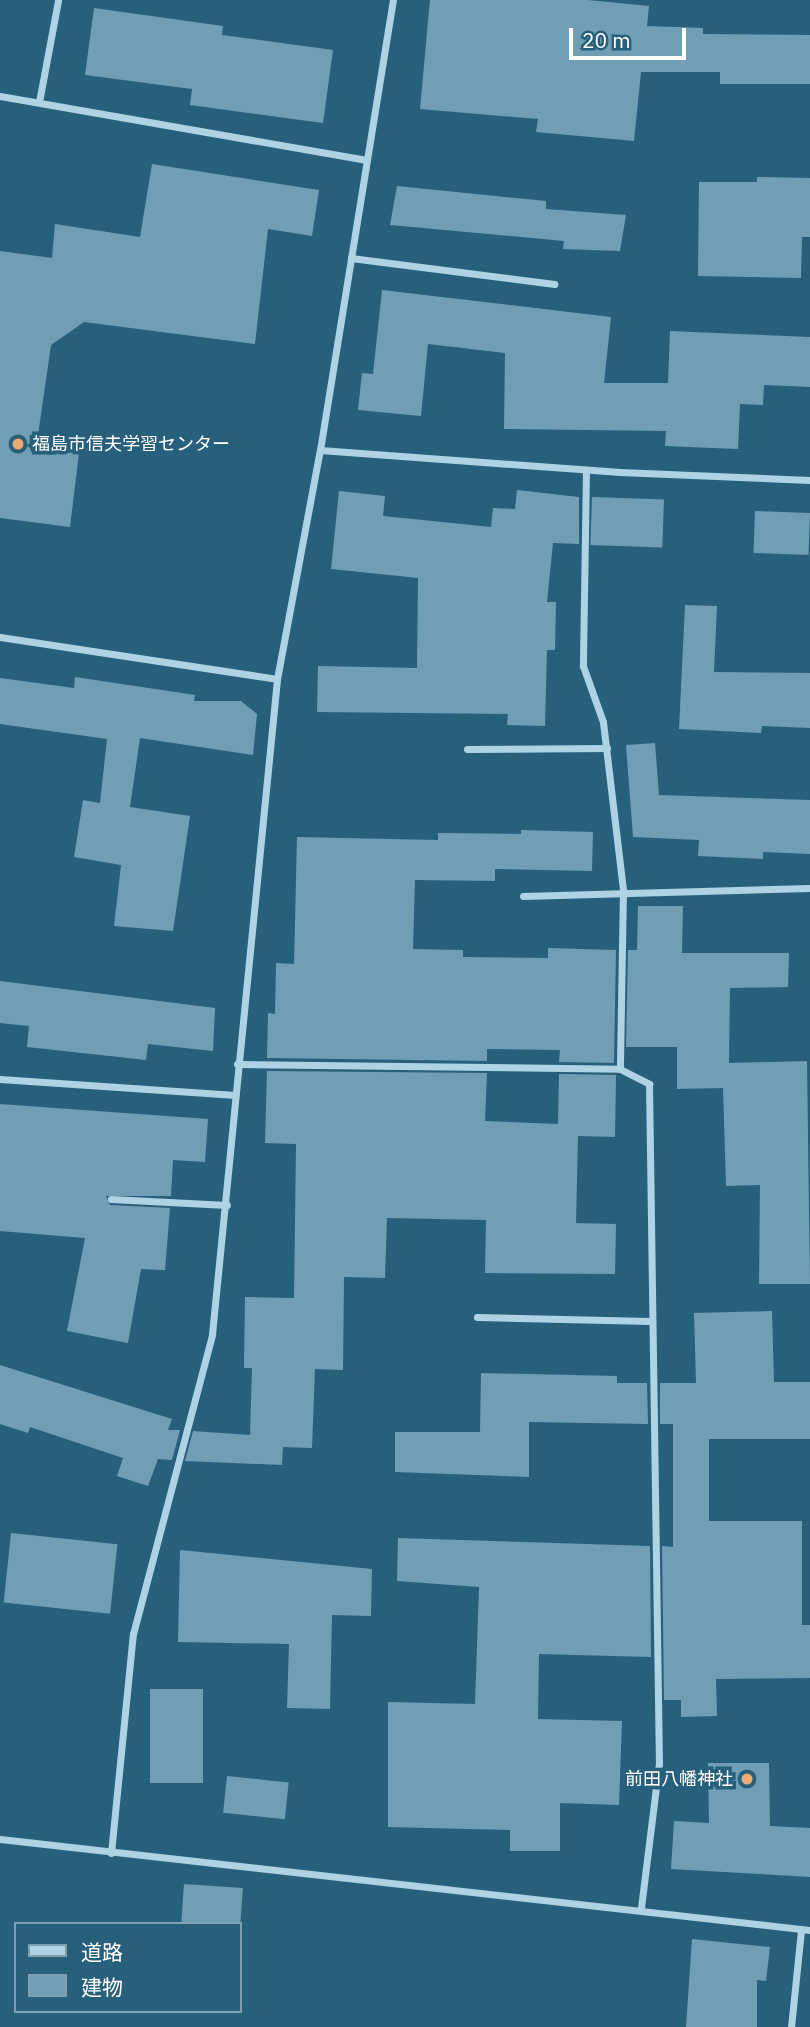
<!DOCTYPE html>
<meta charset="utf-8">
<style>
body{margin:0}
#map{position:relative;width:810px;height:2027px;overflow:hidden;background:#28607c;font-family:"IBM Plex Sans","Noto Sans JP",sans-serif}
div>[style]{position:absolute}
.building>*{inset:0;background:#709fb5;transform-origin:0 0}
.minor>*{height:7px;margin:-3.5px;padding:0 3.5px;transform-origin:3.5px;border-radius:3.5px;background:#add3e4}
.dots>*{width:19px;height:19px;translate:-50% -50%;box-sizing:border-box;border:4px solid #28607c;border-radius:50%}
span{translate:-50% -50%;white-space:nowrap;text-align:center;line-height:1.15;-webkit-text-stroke:7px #28607c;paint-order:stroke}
.poi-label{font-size:18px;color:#fff}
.left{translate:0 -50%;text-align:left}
.right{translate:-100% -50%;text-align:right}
.legend{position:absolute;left:14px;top:1922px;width:228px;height:91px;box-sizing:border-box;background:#28607c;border:2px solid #7ea0b0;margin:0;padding:9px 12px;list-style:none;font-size:21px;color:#fff}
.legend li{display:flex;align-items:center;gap:14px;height:35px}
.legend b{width:35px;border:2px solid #7ea0b0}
.scale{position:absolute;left:569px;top:28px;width:117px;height:32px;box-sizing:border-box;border:4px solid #fff;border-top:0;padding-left:9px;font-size:21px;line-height:24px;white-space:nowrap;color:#fff;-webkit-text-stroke:5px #28607c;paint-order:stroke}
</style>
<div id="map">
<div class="building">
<div style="clip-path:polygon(430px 0,588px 0,649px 6px,647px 26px,703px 28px,703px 34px,810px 35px,810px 84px,720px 84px,720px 72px,641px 72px,634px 141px,536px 132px,538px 119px,420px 109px)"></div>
<div style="clip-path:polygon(94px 8px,223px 26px,222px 35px,333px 50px,323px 123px,190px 105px,192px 89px,85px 75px)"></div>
<div style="clip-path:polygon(152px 164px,319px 190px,312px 236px,268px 229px,255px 344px,84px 322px,51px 345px,36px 449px,79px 453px,70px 527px,0 518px,0 251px,52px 258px,55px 224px,140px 237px)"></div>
<div style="clip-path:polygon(757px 177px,810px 178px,810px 237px,802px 237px,801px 278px,698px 276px,699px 182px,757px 182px)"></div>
<div style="clip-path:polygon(397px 186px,546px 201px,546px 209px,626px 215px,620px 251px,563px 249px,564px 241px,390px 225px)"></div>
<div style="clip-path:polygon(382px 290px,611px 317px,604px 383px,668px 383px,670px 331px,810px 337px,810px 387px,764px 385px,763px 405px,740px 404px,738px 449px,665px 446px,666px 431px,504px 429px,505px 353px,428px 344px,421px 416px,358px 410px,362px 373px,373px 374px)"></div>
<div style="clip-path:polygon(517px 490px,579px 497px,579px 544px,553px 543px,547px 602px,556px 602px,555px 650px,547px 650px,545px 726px,507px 725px,508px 714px,317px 712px,318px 666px,417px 668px,418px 578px,331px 569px,339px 491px,385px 496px,383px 516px,491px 527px,493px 508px,515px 509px)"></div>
<div style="left:592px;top:497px;width:72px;height:48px;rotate:2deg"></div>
<div style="left:755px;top:511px;width:55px;height:42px;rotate:2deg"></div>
<div style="clip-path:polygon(685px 605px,717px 606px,714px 672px,810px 673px,810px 728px,762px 726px,761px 733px,679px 729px)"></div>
<div style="clip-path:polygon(75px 677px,195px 695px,194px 701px,241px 701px,257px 714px,253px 755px,140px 738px,130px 807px,190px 816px,173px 931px,114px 926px,121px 865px,74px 857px,83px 800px,100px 803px,107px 739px,0 724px,0 678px,74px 688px)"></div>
<div style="clip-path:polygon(655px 743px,659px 795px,810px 800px,810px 854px,763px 852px,763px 859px,698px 856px,699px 840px,633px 837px,626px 745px)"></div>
<div style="clip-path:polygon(521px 830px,593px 832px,592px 871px,495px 869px,495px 881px,415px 880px,413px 949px,463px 950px,463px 957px,548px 958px,548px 948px,616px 950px,614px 1063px,559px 1062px,560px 1050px,487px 1049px,487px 1061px,267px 1058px,268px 1013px,275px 1014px,276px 963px,294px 964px,297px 837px,438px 840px,438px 833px,521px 834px)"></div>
<div style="clip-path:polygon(638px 906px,683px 906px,682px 953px,789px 953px,788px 987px,730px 988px,729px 1063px,807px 1061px,810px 1284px,759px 1284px,760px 1185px,726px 1186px,723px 1088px,677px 1089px,677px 1047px,626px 1047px,628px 950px,637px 950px)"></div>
<div style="clip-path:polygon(0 981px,215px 1008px,213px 1051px,148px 1044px,146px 1060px,27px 1047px,29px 1026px,0 1023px)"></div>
<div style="clip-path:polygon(267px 1071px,487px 1073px,485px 1121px,558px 1124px,559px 1074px,616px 1075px,615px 1137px,578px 1136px,576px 1223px,616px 1224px,615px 1274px,485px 1273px,486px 1220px,387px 1218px,385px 1278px,344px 1277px,343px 1370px,315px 1369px,312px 1448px,283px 1447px,282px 1465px,185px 1461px,193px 1431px,250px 1435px,252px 1368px,244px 1368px,245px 1297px,294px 1298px,296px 1144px,265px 1143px)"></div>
<div style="clip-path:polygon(0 1104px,208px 1119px,205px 1162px,173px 1160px,171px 1196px,106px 1196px,110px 1205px,170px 1208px,165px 1270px,141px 1269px,128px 1343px,67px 1331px,85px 1238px,0 1231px)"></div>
<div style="clip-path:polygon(772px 1311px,774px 1382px,810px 1382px,810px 1439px,709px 1439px,709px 1521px,802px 1521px,802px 1625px,810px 1625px,810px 1678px,716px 1679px,717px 1716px,681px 1717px,681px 1700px,664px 1700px,662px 1546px,673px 1547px,673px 1424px,660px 1424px,660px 1383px,696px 1383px,694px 1313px)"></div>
<div style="clip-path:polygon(0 1365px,172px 1419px,168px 1430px,180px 1430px,172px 1460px,158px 1459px,148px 1486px,117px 1476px,123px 1458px,30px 1427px,28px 1433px,0 1424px)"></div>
<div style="clip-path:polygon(481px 1373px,617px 1376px,617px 1383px,647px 1383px,648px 1424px,529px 1422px,529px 1477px,395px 1472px,395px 1432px,480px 1432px)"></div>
<div style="left:11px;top:1533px;width:107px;height:70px;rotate:6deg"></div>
<div style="clip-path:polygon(398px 1538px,650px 1546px,651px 1657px,539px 1654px,538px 1719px,622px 1721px,619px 1805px,560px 1803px,560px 1851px,510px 1851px,510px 1830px,388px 1827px,388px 1702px,475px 1704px,479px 1587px,397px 1581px)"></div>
<div style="clip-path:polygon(180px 1550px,372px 1569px,371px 1616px,332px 1615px,330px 1709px,287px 1708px,289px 1644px,178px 1642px)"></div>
<div style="left:150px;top:1689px;width:53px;height:94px"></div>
<div style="clip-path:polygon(708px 1763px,769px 1763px,770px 1826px,810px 1828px,810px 1877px,671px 1869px,674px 1821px,709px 1823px)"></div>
<div style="left:227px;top:1776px;width:62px;height:37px;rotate:6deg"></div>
<div style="left:184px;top:1884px;width:59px;height:40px;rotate:4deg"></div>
<div style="clip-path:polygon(692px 1939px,770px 1947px,766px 1981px,757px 1980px,757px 2027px,686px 2027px)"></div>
</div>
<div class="minor">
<div style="left:0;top:96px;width:371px;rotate:9.9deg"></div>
<div style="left:39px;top:102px;width:104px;rotate:-79.4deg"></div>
<div style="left:351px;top:258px;width:205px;rotate:7.3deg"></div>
<div style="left:320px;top:450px;width:301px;rotate:4.2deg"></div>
<div style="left:620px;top:472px;width:190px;rotate:2.4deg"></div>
<div style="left:586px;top:470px;width:196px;rotate:90.9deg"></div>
<div style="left:583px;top:666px;width:59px;rotate:70.3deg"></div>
<div style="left:603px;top:722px;width:169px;rotate:83.2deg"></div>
<div style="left:623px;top:890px;width:179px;rotate:91deg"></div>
<div style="left:0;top:637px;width:280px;rotate:8.6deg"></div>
<div style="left:467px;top:749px;width:140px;rotate:-0.4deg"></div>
<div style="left:523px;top:896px;width:287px;rotate:-1.6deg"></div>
<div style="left:237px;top:1064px;width:383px;rotate:0.7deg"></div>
<div style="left:620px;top:1069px;width:33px;rotate:27deg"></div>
<div style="left:649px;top:1084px;width:679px;rotate:89.16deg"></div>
<div style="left:659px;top:1763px;width:146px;rotate:97.1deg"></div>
<div style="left:0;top:1079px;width:236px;rotate:3.9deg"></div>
<div style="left:111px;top:1199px;width:116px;rotate:3deg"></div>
<div style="left:477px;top:1317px;width:173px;rotate:1.3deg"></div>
<div style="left:0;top:1839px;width:815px;rotate:6.41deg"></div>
<div style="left:111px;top:1853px;width:220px;rotate:-84.3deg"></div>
<div style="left:133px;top:1634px;width:310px;rotate:-75.2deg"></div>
<div style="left:212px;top:1334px;width:658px;rotate:-84.33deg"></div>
<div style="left:277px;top:679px;width:233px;rotate:-79.4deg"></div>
<div style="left:320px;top:450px;width:456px;rotate:-80.8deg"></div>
<div style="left:791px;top:2027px;width:98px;rotate:-84.1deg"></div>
</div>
<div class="dots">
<div style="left:18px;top:444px;background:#ebac73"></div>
<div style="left:747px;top:1779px;background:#ebac73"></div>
</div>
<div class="poi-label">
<span class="left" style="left:32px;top:444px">福島市信夫学習センター</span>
<span class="right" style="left:733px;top:1779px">前田八幡神社</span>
</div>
<ul class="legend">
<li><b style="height:9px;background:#add3e4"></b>道路</li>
<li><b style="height:19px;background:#709fb5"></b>建物</li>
</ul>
<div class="scale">20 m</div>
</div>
